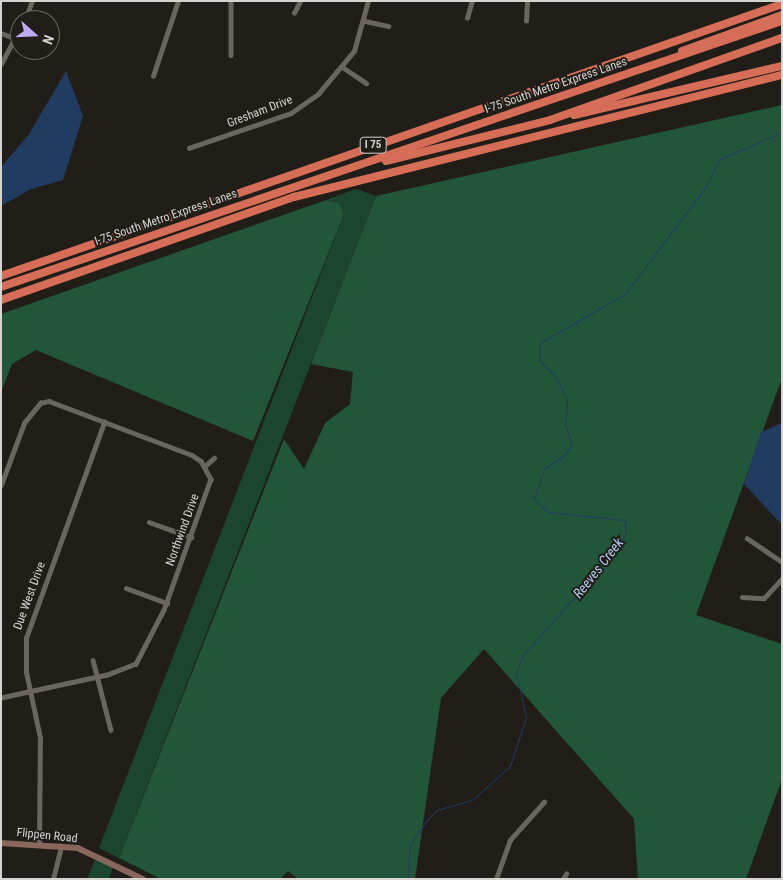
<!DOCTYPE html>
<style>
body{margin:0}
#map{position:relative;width:783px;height:880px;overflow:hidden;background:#211d18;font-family:"Roboto Condensed",sans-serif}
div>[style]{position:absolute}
.green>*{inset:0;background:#1c4530}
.forest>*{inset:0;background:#21563b}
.water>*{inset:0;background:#223b60}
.stream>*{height:1px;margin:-0.5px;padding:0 0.5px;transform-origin:0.5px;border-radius:0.5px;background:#223b60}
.street>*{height:4.5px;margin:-2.25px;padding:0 2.25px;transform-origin:2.25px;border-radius:2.25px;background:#6a655e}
.secondary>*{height:5.5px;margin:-2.75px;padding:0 2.75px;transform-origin:2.75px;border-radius:2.75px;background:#8a675c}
.highway>*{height:8px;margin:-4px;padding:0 4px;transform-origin:4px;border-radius:4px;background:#d56d57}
span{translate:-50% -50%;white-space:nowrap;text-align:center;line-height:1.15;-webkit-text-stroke:4px #211d18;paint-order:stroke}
.shield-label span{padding:1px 4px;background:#211d18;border:1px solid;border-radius:4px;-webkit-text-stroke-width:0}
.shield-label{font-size:11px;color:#d6d3d0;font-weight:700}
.street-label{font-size:12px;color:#d6d3d0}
.water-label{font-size:14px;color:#b3cdf4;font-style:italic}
.frame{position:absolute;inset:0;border:2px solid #d6d3d0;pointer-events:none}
.north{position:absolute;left:10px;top:10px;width:50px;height:50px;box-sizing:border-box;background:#211d18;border:1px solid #696662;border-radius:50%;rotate:110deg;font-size:14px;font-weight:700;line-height:20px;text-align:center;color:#d6d3d0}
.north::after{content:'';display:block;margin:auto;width:18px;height:22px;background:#bda9f5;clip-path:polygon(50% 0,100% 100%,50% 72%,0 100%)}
</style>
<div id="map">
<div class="green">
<div style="clip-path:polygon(356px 189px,376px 196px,119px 858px,99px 848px,344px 214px,339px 203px,326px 200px)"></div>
<div style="clip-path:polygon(96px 857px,114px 864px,109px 879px,87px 879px)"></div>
</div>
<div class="forest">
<div style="clip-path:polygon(782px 105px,782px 378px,696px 615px,782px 644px,782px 779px,746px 879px,638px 879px,634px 819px,484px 649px,441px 698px,415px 879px,298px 879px,288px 871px,280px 879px,161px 879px,119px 858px,284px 439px,304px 469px,325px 423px,350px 404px,353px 372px,311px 364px,376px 196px)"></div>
<div style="clip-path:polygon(326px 200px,339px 203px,344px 214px,253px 441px,36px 350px,12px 364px,1px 392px,1px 314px)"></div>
</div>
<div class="water">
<div style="clip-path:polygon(66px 71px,83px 116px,63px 180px,31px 189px,1px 206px,2px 166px,29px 134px)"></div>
<div style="clip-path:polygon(782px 423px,782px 525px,744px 484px,761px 432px)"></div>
</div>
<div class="stream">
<div style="left:408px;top:879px;width:35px;rotate:-87deg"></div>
<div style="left:410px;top:844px;width:32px;rotate:-54deg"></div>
<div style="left:429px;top:818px;width:11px;rotate:-45deg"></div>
<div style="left:437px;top:810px;width:36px;rotate:-16deg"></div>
<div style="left:472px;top:800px;width:51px;rotate:-41.8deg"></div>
<div style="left:510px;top:766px;width:52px;rotate:-71.9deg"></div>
<div style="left:526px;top:717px;width:45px;rotate:-102.8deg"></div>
<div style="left:516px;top:673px;width:19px;rotate:-69deg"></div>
<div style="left:523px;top:655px;width:142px;rotate:-48.4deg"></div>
<div style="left:617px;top:549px;width:19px;rotate:-62deg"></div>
<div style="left:626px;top:532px;width:12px;rotate:-95deg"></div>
<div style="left:625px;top:520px;width:77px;rotate:-174.1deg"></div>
<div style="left:548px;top:512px;width:19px;rotate:-137deg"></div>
<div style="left:534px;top:499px;width:32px;rotate:-72deg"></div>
<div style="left:544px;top:469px;width:25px;rotate:-34deg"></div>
<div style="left:565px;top:455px;width:13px;rotate:-63deg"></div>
<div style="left:571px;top:443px;width:19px;rotate:-108deg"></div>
<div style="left:565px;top:425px;width:25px;rotate:-85deg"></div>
<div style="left:567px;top:400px;width:25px;rotate:-116deg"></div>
<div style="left:556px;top:377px;width:24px;rotate:-135deg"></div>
<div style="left:539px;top:360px;width:17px;rotate:-87deg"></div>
<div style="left:540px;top:343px;width:98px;rotate:-30deg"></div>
<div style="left:625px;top:294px;width:131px;rotate:-53deg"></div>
<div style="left:704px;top:189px;width:34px;rotate:-62deg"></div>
<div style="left:720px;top:159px;width:68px;rotate:-23.5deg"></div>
</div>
<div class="street">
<div style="left:231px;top:1px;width:54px;rotate:90deg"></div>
<div style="left:294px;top:13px;width:13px;rotate:-63deg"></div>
<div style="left:467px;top:18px;width:18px;rotate:-74deg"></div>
<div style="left:25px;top:20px;width:20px;rotate:-70deg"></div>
<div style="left:365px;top:21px;width:24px;rotate:12deg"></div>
<div style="left:526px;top:21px;width:20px;rotate:-87deg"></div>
<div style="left:1px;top:33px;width:15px;rotate:20deg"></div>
<div style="left:1px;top:64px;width:40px;rotate:-62deg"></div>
<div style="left:344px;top:68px;width:27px;rotate:34deg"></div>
<div style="left:153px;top:76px;width:79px;rotate:-71.6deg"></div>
<div style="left:189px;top:148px;width:108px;rotate:-18.9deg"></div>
<div style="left:291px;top:113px;width:33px;rotate:-35deg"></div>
<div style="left:318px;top:94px;width:56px;rotate:-50.1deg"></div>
<div style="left:354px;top:51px;width:52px;rotate:-74.4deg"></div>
<div style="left:205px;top:466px;width:12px;rotate:-42deg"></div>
<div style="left:1px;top:485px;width:66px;rotate:-69.6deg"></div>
<div style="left:24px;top:423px;width:26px;rotate:-51deg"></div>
<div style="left:40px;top:403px;width:9px;rotate:-13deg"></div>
<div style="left:49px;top:401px;width:153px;rotate:20.7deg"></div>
<div style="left:192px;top:455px;width:11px;rotate:34deg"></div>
<div style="left:201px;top:461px;width:21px;rotate:61deg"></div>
<div style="left:211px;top:479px;width:139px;rotate:109.7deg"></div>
<div style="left:164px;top:610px;width:61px;rotate:117.4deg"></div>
<div style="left:136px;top:664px;width:31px;rotate:159deg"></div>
<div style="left:107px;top:675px;width:108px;rotate:167.8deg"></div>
<div style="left:149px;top:522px;width:45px;rotate:19.7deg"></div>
<div style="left:747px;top:538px;width:42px;rotate:34.4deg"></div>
<div style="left:126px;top:588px;width:44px;rotate:20.1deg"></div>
<div style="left:742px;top:597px;width:22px;rotate:3deg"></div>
<div style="left:764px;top:598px;width:26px;rotate:-47deg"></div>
<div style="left:93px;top:660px;width:72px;rotate:75.6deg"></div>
<div style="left:39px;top:844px;width:106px;rotate:-89.5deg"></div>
<div style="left:40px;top:738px;width:67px;rotate:-102deg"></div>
<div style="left:26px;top:672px;width:34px;rotate:-90deg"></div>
<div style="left:26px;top:638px;width:230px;rotate:-70.1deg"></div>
<div style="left:53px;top:879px;width:34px;rotate:-76deg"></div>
<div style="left:496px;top:879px;width:41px;rotate:-70.3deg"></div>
<div style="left:510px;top:840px;width:51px;rotate:-48.2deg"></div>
<div style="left:563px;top:879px;width:6px;rotate:-59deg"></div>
</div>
<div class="secondary">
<div style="left:1px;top:843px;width:77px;rotate:3.7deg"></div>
<div style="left:78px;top:848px;width:72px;rotate:25.5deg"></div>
</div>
<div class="highway">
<div style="left:682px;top:51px;width:106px;rotate:-19.8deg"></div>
<div style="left:574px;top:115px;width:214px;rotate:-13.3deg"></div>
<div style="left:386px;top:161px;width:169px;rotate:-14deg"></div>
<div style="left:550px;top:120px;width:246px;rotate:-19.5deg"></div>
<div style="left:1px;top:276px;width:827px;rotate:-19.2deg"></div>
<div style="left:1px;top:287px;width:825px;rotate:-18.81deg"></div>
<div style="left:1px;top:300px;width:311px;rotate:-19.4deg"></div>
<div style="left:294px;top:197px;width:503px;rotate:-14.04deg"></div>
</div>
<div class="shield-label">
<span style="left:373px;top:145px">I 75</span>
</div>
<div class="street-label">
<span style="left:556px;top:86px;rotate:-19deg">I-75 South Metro Express Lanes</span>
<span style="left:260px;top:112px;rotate:-21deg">Gresham Drive</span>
<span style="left:166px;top:218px;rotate:-19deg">I-75 South Metro Express Lanes</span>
<span style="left:183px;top:530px;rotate:-70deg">Northwind Drive</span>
<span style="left:30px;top:596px;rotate:-70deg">Due West Drive</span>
<span style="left:47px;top:836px;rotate:6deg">Flippen Road</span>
</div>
<div class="water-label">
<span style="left:598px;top:568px;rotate:-52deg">Reeves Creek</span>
</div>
<div class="frame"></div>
<div class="north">N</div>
</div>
